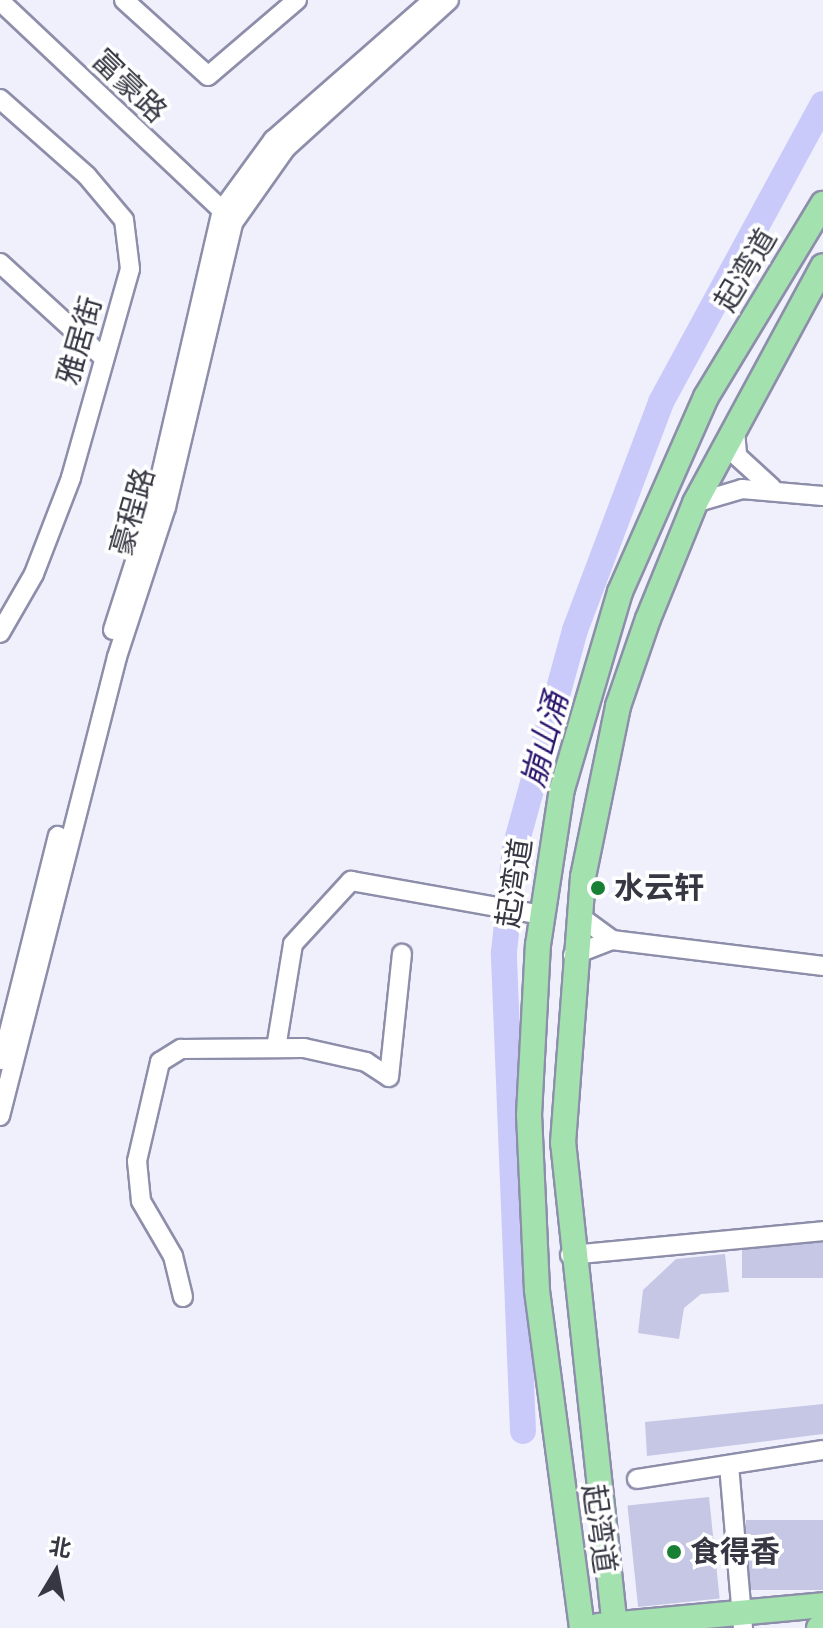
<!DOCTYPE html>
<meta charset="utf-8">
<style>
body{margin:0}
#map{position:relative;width:823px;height:1628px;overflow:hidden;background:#f0f0fd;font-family:Cabin,"Noto Sans SC",sans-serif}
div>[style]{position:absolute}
.river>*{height:26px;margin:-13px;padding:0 13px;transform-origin:13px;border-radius:13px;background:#cacafa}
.building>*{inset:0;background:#c6c6e5;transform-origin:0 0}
.roads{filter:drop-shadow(2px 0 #8d8eaa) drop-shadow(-2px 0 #8d8eaa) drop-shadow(0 2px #8d8eaa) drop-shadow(0 -2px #8d8eaa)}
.minor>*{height:18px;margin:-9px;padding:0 9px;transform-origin:9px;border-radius:9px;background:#fff}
.major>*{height:24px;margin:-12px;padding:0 12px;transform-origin:12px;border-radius:12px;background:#a3e2ae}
.dots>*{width:22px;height:22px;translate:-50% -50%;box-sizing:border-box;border:4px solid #fff;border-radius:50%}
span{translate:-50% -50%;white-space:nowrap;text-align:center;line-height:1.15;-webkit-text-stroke:7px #fff;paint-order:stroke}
.street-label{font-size:30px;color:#363743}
.poi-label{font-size:30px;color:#363743;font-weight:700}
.left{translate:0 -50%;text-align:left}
.water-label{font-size:32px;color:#2a166e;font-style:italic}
.north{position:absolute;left:16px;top:1532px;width:80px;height:80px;-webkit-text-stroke:6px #fff;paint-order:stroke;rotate:10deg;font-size:22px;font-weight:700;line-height:32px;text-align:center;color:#363743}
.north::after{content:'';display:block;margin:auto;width:28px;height:36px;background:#363743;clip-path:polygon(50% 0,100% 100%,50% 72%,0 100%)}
</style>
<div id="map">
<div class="river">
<div style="left:523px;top:1431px;width:479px;rotate:-92.3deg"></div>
<div style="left:504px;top:952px;width:105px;rotate:-84deg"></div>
<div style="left:515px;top:848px;width:226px;rotate:-74.6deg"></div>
<div style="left:575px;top:630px;width:244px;rotate:-69.3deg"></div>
<div style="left:661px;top:402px;width:339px;rotate:-61.5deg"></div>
</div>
<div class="building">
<div style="left:823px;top:1243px;width:35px;height:81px;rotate:90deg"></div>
<div style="clip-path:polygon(725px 1254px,729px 1292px,701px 1294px,684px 1308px,679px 1339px,638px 1333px,643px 1290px,676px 1259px)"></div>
<div style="clip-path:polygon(823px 1404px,823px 1434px,647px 1456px,645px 1422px)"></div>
<div style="left:709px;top:1497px;width:102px;height:82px;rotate:84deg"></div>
<div style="left:823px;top:1520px;width:70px;height:77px;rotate:90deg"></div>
</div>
<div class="roads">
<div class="minor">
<div style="left:124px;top:0;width:113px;rotate:42.1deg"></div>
<div style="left:208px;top:76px;width:117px;rotate:-40.5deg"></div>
<div style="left:0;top:1px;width:305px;rotate:43.3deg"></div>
<div style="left:0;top:99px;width:116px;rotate:41.5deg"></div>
<div style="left:87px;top:176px;width:57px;rotate:49.9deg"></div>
<div style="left:124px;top:220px;width:49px;rotate:83deg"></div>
<div style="left:130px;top:269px;width:217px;rotate:105.8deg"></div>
<div style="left:71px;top:478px;width:103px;rotate:111.1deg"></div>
<div style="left:34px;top:574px;width:68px;rotate:120deg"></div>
<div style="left:0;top:263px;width:141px;rotate:42.4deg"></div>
<div style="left:735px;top:431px;width:25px;rotate:85deg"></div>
<div style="left:737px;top:456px;width:47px;rotate:42.4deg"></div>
<div style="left:695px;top:503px;width:49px;rotate:-16.6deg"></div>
<div style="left:742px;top:489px;width:81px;rotate:4.9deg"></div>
<div style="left:113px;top:630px;width:141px;rotate:-72.2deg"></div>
<div style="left:156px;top:496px;width:294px;rotate:-77deg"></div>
<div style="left:222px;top:210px;width:87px;rotate:-53.9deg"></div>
<div style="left:273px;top:140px;width:213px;rotate:-41.2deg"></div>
<div style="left:578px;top:915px;width:42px;rotate:36.3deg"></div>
<div style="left:573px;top:955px;width:42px;rotate:-21deg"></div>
<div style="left:612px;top:940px;width:213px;rotate:7deg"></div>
<div style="left:276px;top:1048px;width:105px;rotate:-80.7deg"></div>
<div style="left:293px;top:944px;width:86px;rotate:-47.4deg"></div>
<div style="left:351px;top:881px;width:194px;rotate:10.1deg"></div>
<div style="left:2px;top:1060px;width:231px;rotate:-76deg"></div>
<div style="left:0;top:1116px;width:474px;rotate:-75.7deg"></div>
<div style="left:117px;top:657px;width:158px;rotate:-71.9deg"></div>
<div style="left:166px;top:507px;width:292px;rotate:-76.7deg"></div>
<div style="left:233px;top:223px;width:92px;rotate:-54.8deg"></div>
<div style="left:286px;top:148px;width:220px;rotate:-42.2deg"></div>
<div style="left:570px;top:1255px;width:254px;rotate:-5.4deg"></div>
<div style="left:183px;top:1297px;width:42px;rotate:-103.7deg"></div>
<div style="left:173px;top:1256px;width:64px;rotate:-120.2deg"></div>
<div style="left:141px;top:1201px;width:40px;rotate:-95.7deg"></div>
<div style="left:137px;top:1161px;width:102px;rotate:-76.9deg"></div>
<div style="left:160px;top:1062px;width:25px;rotate:-32deg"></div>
<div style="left:181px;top:1049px;width:123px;rotate:-0.5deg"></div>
<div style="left:304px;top:1048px;width:64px;rotate:12.7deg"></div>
<div style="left:366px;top:1062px;width:27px;rotate:33deg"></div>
<div style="left:389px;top:1077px;width:124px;rotate:-84deg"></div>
<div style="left:729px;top:1465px;width:164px;rotate:85.1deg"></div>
<div style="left:637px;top:1479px;width:188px;rotate:-8.9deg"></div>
</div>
<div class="major">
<div style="left:598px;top:1626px;width:226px;rotate:-5.3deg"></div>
<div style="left:582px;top:1628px;width:341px;rotate:-97.6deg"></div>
<div style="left:537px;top:1290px;width:175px;rotate:-92.6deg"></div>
<div style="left:529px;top:1115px;width:170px;rotate:-87deg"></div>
<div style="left:538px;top:945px;width:158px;rotate:-81.3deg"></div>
<div style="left:562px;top:789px;width:205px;rotate:-73.6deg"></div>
<div style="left:620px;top:592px;width:213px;rotate:-66.2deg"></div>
<div style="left:706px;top:397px;width:226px;rotate:-58.8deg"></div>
<div style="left:615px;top:1628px;width:488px;rotate:-96.1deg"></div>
<div style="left:563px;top:1143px;width:267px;rotate:-85.7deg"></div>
<div style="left:583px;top:877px;width:175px;rotate:-78.4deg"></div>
<div style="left:618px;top:706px;width:92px;rotate:-71deg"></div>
<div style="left:648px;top:619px;width:125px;rotate:-67.9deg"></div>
<div style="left:695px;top:503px;width:269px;rotate:-61.6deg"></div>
<div style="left:819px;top:1628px;width:4px"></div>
</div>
</div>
<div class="dots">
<div style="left:598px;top:888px;background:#178035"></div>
<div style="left:674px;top:1552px;background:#178035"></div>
</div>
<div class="street-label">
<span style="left:129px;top:86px;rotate:44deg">富豪路</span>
<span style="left:746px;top:270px;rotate:-59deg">起湾道</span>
<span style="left:80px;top:341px;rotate:-74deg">雅居街</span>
<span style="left:133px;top:512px;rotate:-74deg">豪程路</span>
<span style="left:515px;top:883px;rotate:-81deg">起湾道</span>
<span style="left:599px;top:1529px;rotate:82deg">起湾道</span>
</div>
<div class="poi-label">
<span class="left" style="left:614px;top:888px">水云轩</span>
<span class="left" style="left:690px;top:1552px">食得香</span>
</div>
<div class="water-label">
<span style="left:545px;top:740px;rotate:-75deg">崩山涌</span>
</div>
<div class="north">北</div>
</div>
